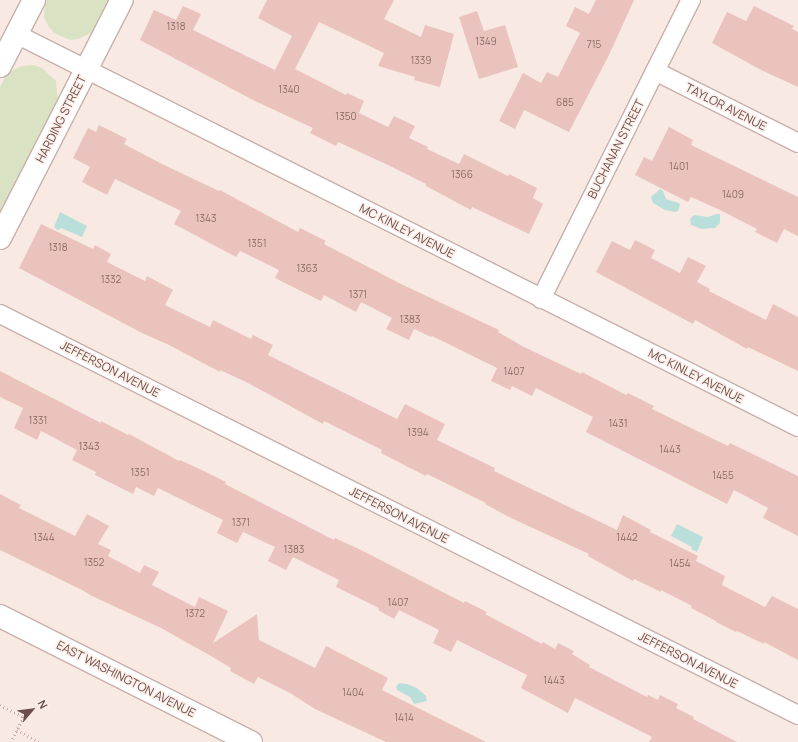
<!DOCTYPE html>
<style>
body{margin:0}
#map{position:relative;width:798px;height:742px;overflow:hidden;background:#f8eae2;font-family:Manrope,sans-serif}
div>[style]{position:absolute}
.green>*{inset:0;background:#d9e3c3}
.water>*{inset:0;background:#badfda}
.building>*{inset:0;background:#eac3be}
.path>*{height:2.5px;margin-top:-1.25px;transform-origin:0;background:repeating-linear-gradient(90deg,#cea7a1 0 1px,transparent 0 4px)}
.roads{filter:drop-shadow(1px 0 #c7b0ab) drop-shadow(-1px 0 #c7b0ab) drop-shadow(0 1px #c7b0ab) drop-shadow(0 -1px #c7b0ab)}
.street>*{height:18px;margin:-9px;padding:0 9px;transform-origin:9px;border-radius:9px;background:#fff}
.secondary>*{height:22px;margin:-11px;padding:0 11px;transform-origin:11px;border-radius:11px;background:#fff}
span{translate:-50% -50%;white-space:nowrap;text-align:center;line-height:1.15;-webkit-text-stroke:3px #fceee8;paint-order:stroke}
.number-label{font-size:10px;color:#8c6c68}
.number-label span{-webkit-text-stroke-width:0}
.street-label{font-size:12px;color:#6c4f4c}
.north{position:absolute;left:12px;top:690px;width:40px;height:40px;-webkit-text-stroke:3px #fceee8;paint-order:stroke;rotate:62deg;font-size:11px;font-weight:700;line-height:16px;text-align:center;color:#6c4f4c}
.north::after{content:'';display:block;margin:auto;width:14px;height:18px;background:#6c4f4c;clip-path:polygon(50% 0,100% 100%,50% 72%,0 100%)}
</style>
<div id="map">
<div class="green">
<div style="clip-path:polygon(45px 0,111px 0,93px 32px,78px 39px,70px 40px,54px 33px,49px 27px,44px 18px)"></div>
<div style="clip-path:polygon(34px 65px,42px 68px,56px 81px,58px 100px,0 218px,0 87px,5px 77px,13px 70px,22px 66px)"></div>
</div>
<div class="water">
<div style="clip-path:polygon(660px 189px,663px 191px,666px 199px,679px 203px,680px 205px,678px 211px,675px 212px,665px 210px,653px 203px,651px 197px)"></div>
<div style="clip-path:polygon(60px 212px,87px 226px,82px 237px,61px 228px,58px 230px,54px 227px)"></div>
<div style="clip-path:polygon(716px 214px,720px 214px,720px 223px,715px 228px,702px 229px,691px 225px,690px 219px,694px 215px,708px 217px)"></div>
<div style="clip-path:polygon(677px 524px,703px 537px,697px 552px,691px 549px,692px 547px,671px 536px)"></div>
<div style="clip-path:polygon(399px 683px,407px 684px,417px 688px,426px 696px,427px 701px,414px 704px,410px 697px,397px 690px,396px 687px)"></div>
</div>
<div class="building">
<div style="clip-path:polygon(267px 0,394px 0,384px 19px,421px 37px,425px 25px,454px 34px,440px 87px,414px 80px,415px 77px,378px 66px,384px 53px,319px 22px,295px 69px,346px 95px,347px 93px,364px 101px,359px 113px,388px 127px,394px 116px,415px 126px,409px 138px,428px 147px,427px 149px,459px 164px,464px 154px,508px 176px,509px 174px,537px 188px,533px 198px,543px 204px,529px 234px,472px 207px,471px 210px,426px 186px,426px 184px,388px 165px,338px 142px,336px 146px,310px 133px,313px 128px,253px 100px,140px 40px,154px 10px,176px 20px,183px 6px,201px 14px,193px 30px,275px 70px,292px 36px,258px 18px)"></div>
<div style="clip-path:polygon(596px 0,634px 0,609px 55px,569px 132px,524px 110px,515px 129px,499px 121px,523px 73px,541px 83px,547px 72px,558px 77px,580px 33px,566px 26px,575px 7px,589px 14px)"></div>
<div style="clip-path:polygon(754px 6px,794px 26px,792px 29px,798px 32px,798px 87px,763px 71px,712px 43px,727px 12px,746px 21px)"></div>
<div style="clip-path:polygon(477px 11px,484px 31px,505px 25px,518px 67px,479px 79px,459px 17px)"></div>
<div style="clip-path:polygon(99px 125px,127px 139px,124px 144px,162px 164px,219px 191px,220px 190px,298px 232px,300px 228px,326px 241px,324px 244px,401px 284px,499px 330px,498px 332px,524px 347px,581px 374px,582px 372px,626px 395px,628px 393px,654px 406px,652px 409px,728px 446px,730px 443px,798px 476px,798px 536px,763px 518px,768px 508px,734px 490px,727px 504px,586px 432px,593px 417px,536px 388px,532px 396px,512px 386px,510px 390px,491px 381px,497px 368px,432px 336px,431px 337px,414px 329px,409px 340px,386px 329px,392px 318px,361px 302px,356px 312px,324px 295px,321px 301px,275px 278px,279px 270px,240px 251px,236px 257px,174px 224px,181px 211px,115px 179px,107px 195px,82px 182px,90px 167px,73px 158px,88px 128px,96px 132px)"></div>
<div style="clip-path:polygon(669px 127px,693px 140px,691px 145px,798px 197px,798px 236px,784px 229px,777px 243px,755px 232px,757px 229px,720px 210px,691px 197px,688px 202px,635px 175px,644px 157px,652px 161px)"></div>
<div style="clip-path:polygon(41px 224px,93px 249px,95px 245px,111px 254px,107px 262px,145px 281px,147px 276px,173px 290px,165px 305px,210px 327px,213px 320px,251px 339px,253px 335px,273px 345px,268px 355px,397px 419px,405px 404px,445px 424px,437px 440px,495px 468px,494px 471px,617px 530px,623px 515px,651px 530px,650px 532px,698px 556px,696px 561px,725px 576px,722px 585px,765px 607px,772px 596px,798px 609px,798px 660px,764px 642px,764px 644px,737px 631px,736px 632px,716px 622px,716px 621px,691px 608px,692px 606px,661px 590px,661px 592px,634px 579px,633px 581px,613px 570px,588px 556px,589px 554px,509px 517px,485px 504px,486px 503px,427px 474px,426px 476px,406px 466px,381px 453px,382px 450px,324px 421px,323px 424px,246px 382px,220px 370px,220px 372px,169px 345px,142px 333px,19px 268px)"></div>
<div style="clip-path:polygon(635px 240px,655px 250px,651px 258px,680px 273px,688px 257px,706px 266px,697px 282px,710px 289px,709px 291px,766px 320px,773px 304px,798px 317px,798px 371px,748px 347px,747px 349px,695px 320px,693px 324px,596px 272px,612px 241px,630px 250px)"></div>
<div style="clip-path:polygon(0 371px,101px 423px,101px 421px,128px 435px,129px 434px,179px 461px,180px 460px,206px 472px,226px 482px,225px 484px,334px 540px,335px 538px,361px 550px,464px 603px,465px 601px,487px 612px,485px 614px,542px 644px,543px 642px,555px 649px,558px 643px,574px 651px,572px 654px,590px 665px,589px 667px,647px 697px,648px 695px,658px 700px,660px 695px,678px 704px,676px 708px,694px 717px,693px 719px,737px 742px,649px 742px,652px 737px,575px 698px,568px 713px,521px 688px,527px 675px,457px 640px,451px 652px,433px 643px,439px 630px,399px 610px,394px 619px,378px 610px,379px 608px,336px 587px,339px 580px,293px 557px,286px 570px,268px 561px,275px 547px,243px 532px,237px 543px,217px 533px,223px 520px,158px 488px,154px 496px,136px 487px,133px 494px,95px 475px,96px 472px,72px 460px,77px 450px,41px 431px,37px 440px,14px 428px,23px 408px,0 397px)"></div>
<div style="clip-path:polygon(0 494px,21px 505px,19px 508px,75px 536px,87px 514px,109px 526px,98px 544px,111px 550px,108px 556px,140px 573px,144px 565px,159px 572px,152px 585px,195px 607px,199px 597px,228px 611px,213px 643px,257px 614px,259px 640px,315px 668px,326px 646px,388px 678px,382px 690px,486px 742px,386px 742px,315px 709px,290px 693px,258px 677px,254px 684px,230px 671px,231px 668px,211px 656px,161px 628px,92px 596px,82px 590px,0 550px)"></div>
</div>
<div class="path">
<div style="left:0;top:705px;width:27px;rotate:27deg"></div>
<div style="left:24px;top:717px;width:28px;rotate:117deg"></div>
<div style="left:17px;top:730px;width:26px;rotate:28deg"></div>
</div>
<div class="roads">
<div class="street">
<div style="left:16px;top:34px;width:875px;rotate:26.68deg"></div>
<div style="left:655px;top:71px;width:160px;rotate:26.7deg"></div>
<div style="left:541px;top:299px;width:335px;rotate:-63.4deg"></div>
<div style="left:0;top:314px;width:893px;rotate:26.68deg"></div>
</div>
<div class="secondary">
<div style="left:0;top:66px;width:74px;rotate:-62.7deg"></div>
<div style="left:0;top:238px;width:267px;rotate:-62.9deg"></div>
<div style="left:0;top:616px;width:281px;rotate:26.7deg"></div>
</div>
</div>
<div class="number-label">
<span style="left:176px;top:27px">1318</span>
<span style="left:486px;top:42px">1349</span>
<span style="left:594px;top:45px">715</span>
<span style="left:421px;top:61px">1339</span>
<span style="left:289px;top:90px">1340</span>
<span style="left:565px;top:103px">685</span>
<span style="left:346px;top:117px">1350</span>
<span style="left:679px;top:167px">1401</span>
<span style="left:462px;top:175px">1366</span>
<span style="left:733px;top:195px">1409</span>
<span style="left:206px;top:219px">1343</span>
<span style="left:257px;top:244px">1351</span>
<span style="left:58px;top:248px">1318</span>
<span style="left:307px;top:269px">1363</span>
<span style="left:111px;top:280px">1332</span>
<span style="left:358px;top:295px">1371</span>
<span style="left:410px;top:320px">1383</span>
<span style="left:514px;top:372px">1407</span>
<span style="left:38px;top:421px">1331</span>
<span style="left:618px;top:424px">1431</span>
<span style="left:418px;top:433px">1394</span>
<span style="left:89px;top:447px">1343</span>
<span style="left:670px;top:450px">1443</span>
<span style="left:140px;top:473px">1351</span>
<span style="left:723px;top:476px">1455</span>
<span style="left:241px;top:523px">1371</span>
<span style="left:44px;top:538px">1344</span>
<span style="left:627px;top:538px">1442</span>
<span style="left:294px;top:550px">1383</span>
<span style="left:94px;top:563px">1352</span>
<span style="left:680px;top:564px">1454</span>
<span style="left:398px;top:603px">1407</span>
<span style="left:195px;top:614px">1372</span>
<span style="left:554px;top:681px">1443</span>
<span style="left:353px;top:693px">1404</span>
<span style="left:404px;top:718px">1414</span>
</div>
<div class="street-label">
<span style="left:726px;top:107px;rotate:27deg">TAYLOR AVENUE</span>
<span style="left:61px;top:119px;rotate:-63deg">HARDING STREET</span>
<span style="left:616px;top:149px;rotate:-63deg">BUCHANAN STREET</span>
<span style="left:407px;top:231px;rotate:27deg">MC KINLEY AVENUE</span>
<span style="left:110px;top:369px;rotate:27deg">JEFFERSON AVENUE</span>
<span style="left:696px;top:376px;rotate:27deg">MC KINLEY AVENUE</span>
<span style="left:399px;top:515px;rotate:27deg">JEFFERSON AVENUE</span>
<span style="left:688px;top:660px;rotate:27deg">JEFFERSON AVENUE</span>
<span style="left:126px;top:679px;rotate:27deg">EAST WASHINGTON AVENUE</span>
</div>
<div class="north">N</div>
</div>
